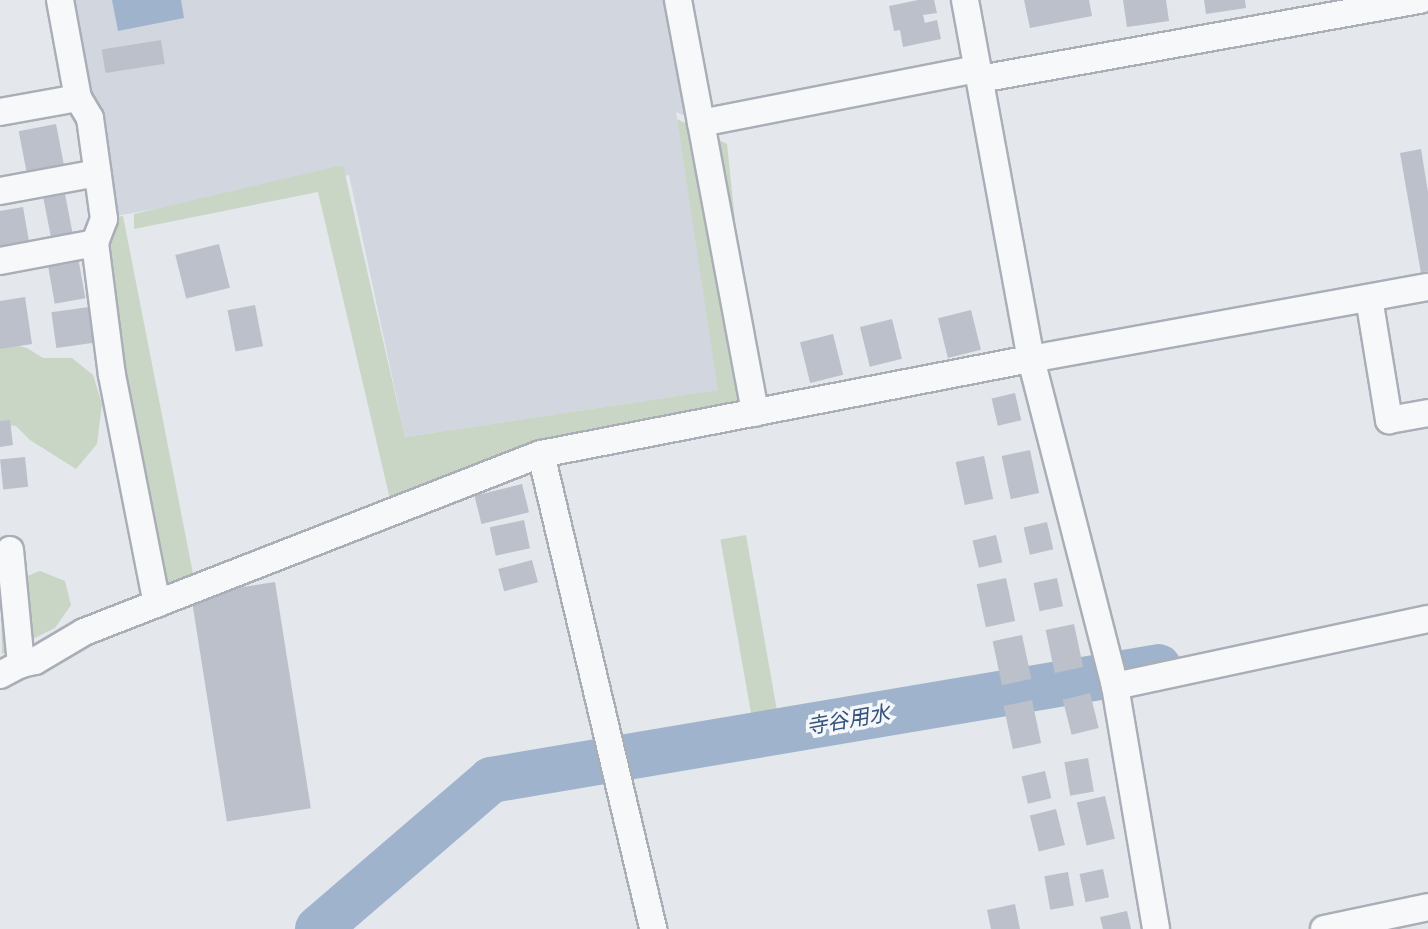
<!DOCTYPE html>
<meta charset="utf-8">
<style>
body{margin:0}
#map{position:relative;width:1428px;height:929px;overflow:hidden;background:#e4e7ec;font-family:Roboto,"Noto Sans JP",sans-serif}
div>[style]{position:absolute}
.built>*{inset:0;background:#d2d6de}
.green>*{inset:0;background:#c9d6c5;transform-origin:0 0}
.water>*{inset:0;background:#9fb4cc}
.river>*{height:46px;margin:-23px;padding:0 23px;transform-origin:23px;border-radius:23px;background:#9fb4cc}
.building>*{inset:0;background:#bbc0ca;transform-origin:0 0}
.roads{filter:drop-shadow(2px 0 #a9aeb7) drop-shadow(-2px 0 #a9aeb7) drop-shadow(0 2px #a9aeb7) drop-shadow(0 -2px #a9aeb7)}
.minor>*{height:26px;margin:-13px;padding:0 13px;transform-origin:13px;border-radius:13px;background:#f7f8fa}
span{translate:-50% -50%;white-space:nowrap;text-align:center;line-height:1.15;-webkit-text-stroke:7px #f4f6f9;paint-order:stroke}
.water-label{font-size:21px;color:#34527a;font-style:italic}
</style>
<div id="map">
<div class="built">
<div style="clip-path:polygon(63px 0,687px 0,701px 123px,676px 112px,719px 390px,405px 437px,349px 175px,104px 218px)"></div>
</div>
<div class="green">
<div style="clip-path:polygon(677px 119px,727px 144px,754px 402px,541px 454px,393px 512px,318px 192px,134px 229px,134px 214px,343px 165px,405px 437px,718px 390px)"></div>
<div style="clip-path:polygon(123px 216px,196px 589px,157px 604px,104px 219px)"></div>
<div style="clip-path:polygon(0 342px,27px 348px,43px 358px,72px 358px,93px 375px,102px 404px,97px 444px,76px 469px,30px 440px,16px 426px,0 424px)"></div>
<div style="left:746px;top:535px;width:193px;height:26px;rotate:80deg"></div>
<div style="clip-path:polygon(0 547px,12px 582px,40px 571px,65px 581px,71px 605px,55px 628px,2px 654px)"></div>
</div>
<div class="water">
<div style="clip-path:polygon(112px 0,181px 0,184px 18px,118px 31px)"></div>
</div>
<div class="river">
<div style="left:318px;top:929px;width:228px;rotate:-40.7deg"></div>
<div style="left:491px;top:780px;width:677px;rotate:-9.6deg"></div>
</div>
<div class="building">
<div style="clip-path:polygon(918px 0,934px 0,937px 13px,923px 15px,925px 23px,937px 20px,941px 39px,903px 47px,900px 30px,894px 31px,889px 6px)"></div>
<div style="clip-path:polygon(1024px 0,1089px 0,1092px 16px,1030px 28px)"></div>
<div style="clip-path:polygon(1123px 0,1166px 0,1169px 21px,1127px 27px)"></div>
<div style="clip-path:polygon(1204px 0,1245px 0,1246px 8px,1206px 14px)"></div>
<div style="left:161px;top:40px;width:24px;height:60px;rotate:81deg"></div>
<div style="left:56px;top:124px;width:47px;height:38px;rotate:79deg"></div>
<div style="clip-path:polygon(1421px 149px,1428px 192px,1428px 271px,1421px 273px,1400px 153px)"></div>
<div style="left:65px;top:194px;width:41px;height:22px;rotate:79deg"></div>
<div style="clip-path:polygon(23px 207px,30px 247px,0 248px,0 211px)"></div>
<div style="left:219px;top:244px;width:45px;height:45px;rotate:76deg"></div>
<div style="left:78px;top:257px;width:42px;height:31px;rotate:80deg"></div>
<div style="clip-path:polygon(25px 297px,32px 344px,0 349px,0 301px)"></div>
<div style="left:255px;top:305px;width:42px;height:28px;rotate:79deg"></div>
<div style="left:89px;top:307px;width:36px;height:38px;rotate:82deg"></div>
<div style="left:971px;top:310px;width:41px;height:34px;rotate:76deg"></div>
<div style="left:892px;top:319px;width:41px;height:33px;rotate:76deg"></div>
<div style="left:833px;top:334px;width:42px;height:34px;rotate:76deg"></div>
<div style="left:1015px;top:393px;width:28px;height:24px;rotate:77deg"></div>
<div style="clip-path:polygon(10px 420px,13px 445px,0 447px,0 421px)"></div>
<div style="left:1030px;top:450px;width:44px;height:29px;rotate:78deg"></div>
<div style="left:984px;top:456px;width:44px;height:29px;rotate:78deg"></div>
<div style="left:25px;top:457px;width:30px;height:25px;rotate:84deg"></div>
<div style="left:522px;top:484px;width:29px;height:49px;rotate:76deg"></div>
<div style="left:524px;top:520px;width:29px;height:35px;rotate:78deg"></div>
<div style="left:1047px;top:522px;width:28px;height:24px;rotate:77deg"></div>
<div style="left:996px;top:535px;width:28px;height:24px;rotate:77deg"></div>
<div style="left:532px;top:560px;width:23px;height:35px;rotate:75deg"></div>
<div style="left:1006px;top:578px;width:44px;height:30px;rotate:78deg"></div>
<div style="left:1057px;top:578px;width:29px;height:24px;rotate:78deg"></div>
<div style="left:275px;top:582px;width:229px;height:85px;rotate:81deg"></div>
<div style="left:1074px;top:624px;width:44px;height:29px;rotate:78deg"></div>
<div style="left:1022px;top:635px;width:45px;height:30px;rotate:78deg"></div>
<div style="left:1090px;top:693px;width:36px;height:28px;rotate:76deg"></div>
<div style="left:1032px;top:700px;width:44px;height:29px;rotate:78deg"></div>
<div style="left:1088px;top:758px;width:34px;height:24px;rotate:80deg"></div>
<div style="left:1045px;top:771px;width:28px;height:24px;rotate:77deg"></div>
<div style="left:1105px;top:796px;width:44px;height:29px;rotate:77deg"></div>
<div style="left:1056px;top:809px;width:37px;height:27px;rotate:76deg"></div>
<div style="left:1103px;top:869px;width:29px;height:24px;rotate:78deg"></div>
<div style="left:1068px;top:872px;width:34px;height:24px;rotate:80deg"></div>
<div style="clip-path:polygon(1015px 904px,1020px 929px,991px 929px,987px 910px)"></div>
<div style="clip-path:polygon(1127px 911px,1131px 929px,1103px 929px,1100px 917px)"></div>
</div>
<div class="roads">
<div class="minor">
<div style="left:60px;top:0;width:100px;rotate:79.6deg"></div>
<div style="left:78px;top:98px;width:23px;rotate:59deg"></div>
<div style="left:90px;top:118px;width:102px;rotate:82.1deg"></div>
<div style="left:104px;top:219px;width:26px;rotate:111deg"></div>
<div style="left:95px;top:243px;width:133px;rotate:82.7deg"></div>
<div style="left:112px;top:375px;width:233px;rotate:78.9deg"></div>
<div style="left:678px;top:0;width:420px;rotate:79.4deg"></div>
<div style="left:965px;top:0;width:365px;rotate:79.6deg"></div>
<div style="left:1031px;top:359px;width:338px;rotate:75.6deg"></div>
<div style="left:1115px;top:686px;width:246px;rotate:80.4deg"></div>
<div style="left:980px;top:79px;width:448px;rotate:-10.2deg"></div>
<div style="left:0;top:112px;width:79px;rotate:-10.2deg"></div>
<div style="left:701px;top:123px;width:281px;rotate:-11.1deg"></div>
<div style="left:0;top:191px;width:99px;rotate:-10.5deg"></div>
<div style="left:0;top:261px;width:97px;rotate:-10.7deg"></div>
<div style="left:1369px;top:298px;width:124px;rotate:80.7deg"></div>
<div style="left:1389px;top:420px;width:40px;rotate:-10deg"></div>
<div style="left:541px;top:454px;width:488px;rotate:76.7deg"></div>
<div style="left:10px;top:550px;width:115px;rotate:84.5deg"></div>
<div style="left:0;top:675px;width:24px;rotate:-28deg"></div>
<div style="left:21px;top:664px;width:14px;rotate:-12deg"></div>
<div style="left:35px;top:661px;width:57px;rotate:-30.6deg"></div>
<div style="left:84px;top:632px;width:490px;rotate:-21.3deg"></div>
<div style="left:541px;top:454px;width:499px;rotate:-11deg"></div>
<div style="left:1031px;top:359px;width:403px;rotate:-10.3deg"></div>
<div style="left:1115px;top:686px;width:320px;rotate:-12.1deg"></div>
<div style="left:1324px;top:929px;width:106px;rotate:-11.9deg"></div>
</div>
</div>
<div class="water-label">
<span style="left:848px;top:720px;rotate:-10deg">寺谷用水</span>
</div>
</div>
